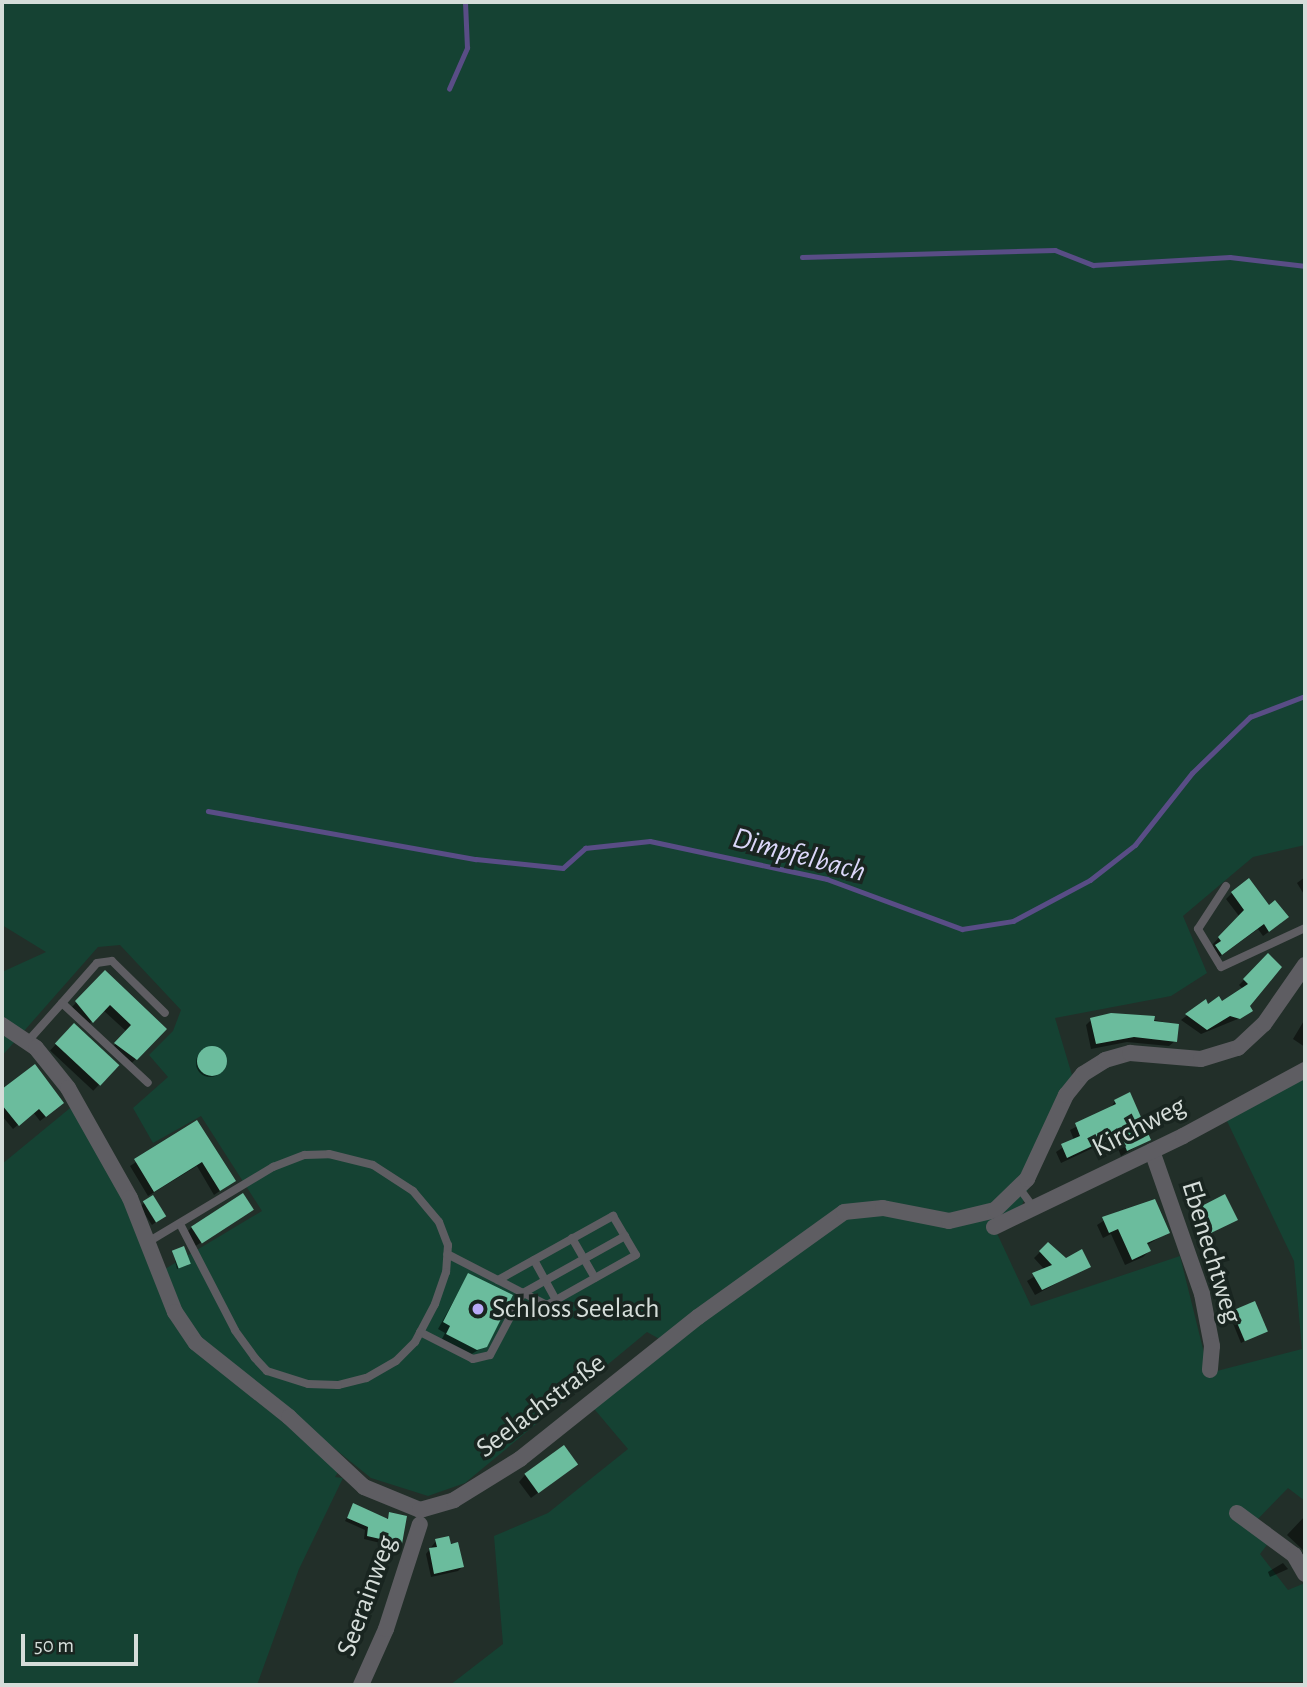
<!DOCTYPE html>
<meta charset="utf-8">
<style>
body{margin:0}
#map{position:relative;width:1307px;height:1687px;overflow:hidden;background:#222f29;font-family:"Alegreya Sans",sans-serif}
div>[style]{position:absolute}
.green>*{inset:0;background:#154233}
.shadow>*{inset:0;background:#0007;transform-origin:0 0}
.round{border-radius:50%}
.stream>*{height:4.5px;margin:-2.25px;padding:0 2.25px;transform-origin:2.25px;border-radius:2.25px;background:#594d86}
.building>*{inset:0;background:#6bbc9d;transform-origin:0 0}
.lane>*{height:8px;margin:-4px;padding:0 4px;transform-origin:4px;border-radius:4px;background:#5e5d62}
.street>*{height:16px;margin:-8px;padding:0 8px;transform-origin:8px;border-radius:8px;background:#5e5d62}
.dots>*{width:19px;height:19px;translate:-50% -50%;box-sizing:border-box;border:4px solid #192520;border-radius:50%}
span{translate:-50% -50%;white-space:nowrap;text-align:center;line-height:1.15;-webkit-text-stroke:7px #192520;paint-order:stroke}
.street-label{font-size:28px;color:#d5ddd9}
.poi-label{font-size:28px;color:#d5ddd9}
.left{translate:0 -50%;text-align:left}
.water-label{font-size:30px;color:#dbd6f9;font-style:italic}
.frame{position:absolute;inset:0;border:4px solid #d5ddd9;pointer-events:none}
.scale{position:absolute;left:21px;top:1634px;width:117px;height:32px;box-sizing:border-box;border:4px solid #d5ddd9;border-top:0;padding-left:9px;font-size:21px;line-height:24px;white-space:nowrap;color:#d5ddd9;-webkit-text-stroke:5px #192520;paint-order:stroke}
</style>
<div id="map">
<div class="green">
<div style="clip-path:polygon(2px 2px,1305px 2px,1305px 845px,1253px 857px,1183px 916px,1207px 973px,1171px 996px,1055px 1018px,1072px 1075px,1022px 1205px,994px 1227px,1031px 1306px,1180px 1256px,1209px 1373px,1302px 1349px,1294px 1261px,1226px 1119px,1305px 1070px,1305px 1501px,1288px 1488px,1254px 1523px,1273px 1537px,1260px 1554px,1288px 1590px,1305px 1583px,1305px 1682px,450px 1685px,503px 1644px,494px 1536px,548px 1513px,628px 1449px,590px 1404px,670px 1345px,647px 1332px,465px 1483px,428px 1496px,371px 1478px,201px 1341px,161px 1275px,174px 1325px,345px 1461px,335px 1477px,343px 1478px,299px 1569px,257px 1685px,2px 1685px,2px 1164px,75px 1104px,160px 1272px,262px 1211px,201px 1116px,153px 1143px,133px 1108px,168px 1077px,149px 1055px,173px 1031px,181px 1010px,120px 945px,98px 947px,2px 1056px,2px 972px,46px 952px,2px 925px)"></div>
</div>
<div class="shadow">
<div style="clip-path:polygon(1305px 877px,1305px 896px,1297px 883px)"></div>
<div style="clip-path:polygon(1232px 893px,1268px 908px,1281px 923px,1263px 936px,1258px 929px,1215px 960px,1211px 952px,1213px 944px,1239px 916px,1226px 899px)"></div>
<div style="clip-path:polygon(1268px 956px,1245px 1016px,1201px 1034px,1181px 1020px,1205px 1002px,1208px 1006px,1222px 1003px,1243px 989px,1239px 985px)"></div>
<div style="clip-path:polygon(105px 973px,164px 1029px,130px 1065px,110px 1050px,127px 1032px,103px 1010px,86px 1027px,70px 1009px)"></div>
<div style="clip-path:polygon(1132px 1015px,1177px 1025px,1175px 1041px,1169px 1046px,1127px 1042px,1091px 1049px,1086px 1025px,1091px 1020px)"></div>
<div style="clip-path:polygon(1305px 1019px,1305px 1047px,1293px 1039px)"></div>
<div style="left:74px;top:1025px;width:59px;height:35px;rotate:43deg"></div>
<div class="round" style="left:196px;top:1049px;width:28px;height:28px"></div>
<div style="clip-path:polygon(35px 1067px,57px 1108px,40px 1121px,33px 1112px,13px 1129px,2px 1116px,2px 1091px)"></div>
<div style="clip-path:polygon(1115px 1101px,1149px 1139px,1121px 1156px,1114px 1138px,1061px 1163px,1056px 1152px,1074px 1140px,1070px 1130px,1110px 1109px)"></div>
<div style="clip-path:polygon(196px 1123px,234px 1181px,214px 1195px,197px 1166px,148px 1196px,130px 1166px)"></div>
<div style="clip-path:polygon(144px 1203px,160px 1219px,152px 1225px,140px 1207px)"></div>
<div style="clip-path:polygon(251px 1210px,194px 1247px,186px 1233px,192px 1227px)"></div>
<div style="clip-path:polygon(1119px 1211px,1121px 1216px,1167px 1233px,1147px 1245px,1149px 1251px,1143px 1257px,1125px 1265px,1111px 1234px,1103px 1238px,1097px 1225px)"></div>
<div style="clip-path:polygon(1195px 1211px,1236px 1219px,1207px 1235px,1191px 1215px)"></div>
<div style="clip-path:polygon(1048px 1244px,1066px 1260px,1089px 1266px,1035px 1295px,1027px 1281px,1045px 1270px,1034px 1258px)"></div>
<div style="clip-path:polygon(173px 1252px,188px 1265px,177px 1269px)"></div>
<div style="clip-path:polygon(468px 1275px,485px 1346px,470px 1355px,441px 1341px,445px 1333px,438px 1329px)"></div>
<div style="clip-path:polygon(1233px 1312px,1266px 1330px,1241px 1343px,1230px 1316px)"></div>
<div style="clip-path:polygon(569px 1469px,531px 1498px,519px 1482px,525px 1475px)"></div>
<div style="clip-path:polygon(354px 1505px,386px 1520px,390px 1514px,401px 1544px,397px 1547px,364px 1539px,365px 1530px,345px 1521px)"></div>
<div style="clip-path:polygon(1305px 1516px,1305px 1567px,1299px 1557px,1304px 1551px,1287px 1535px)"></div>
<div style="clip-path:polygon(436px 1541px,457px 1544px,462px 1567px,458px 1571px,431px 1577px,426px 1554px)"></div>
<div style="clip-path:polygon(1283px 1563px,1288px 1569px,1270px 1577px,1268px 1572px)"></div>
</div>
<div class="stream">
<div style="left:449px;top:89px;width:45px;rotate:-66.3deg"></div>
<div style="left:467px;top:48px;width:46px;rotate:-92.5deg"></div>
<div style="left:802px;top:257px;width:253px;rotate:-1.6deg"></div>
<div style="left:1055px;top:250px;width:41px;rotate:21.5deg"></div>
<div style="left:1093px;top:265px;width:137px;rotate:-3.3deg"></div>
<div style="left:1230px;top:257px;width:76px;rotate:6.8deg"></div>
<div style="left:208px;top:811px;width:272px;rotate:10.2deg"></div>
<div style="left:476px;top:859px;width:87px;rotate:5.9deg"></div>
<div style="left:563px;top:868px;width:30px;rotate:-42deg"></div>
<div style="left:585px;top:848px;width:65px;rotate:-6.1deg"></div>
<div style="left:650px;top:841px;width:181px;rotate:12.1deg"></div>
<div style="left:827px;top:879px;width:144px;rotate:20.3deg"></div>
<div style="left:962px;top:929px;width:52px;rotate:-8.9deg"></div>
<div style="left:1013px;top:921px;width:87px;rotate:-28deg"></div>
<div style="left:1090px;top:880px;width:57px;rotate:-37.9deg"></div>
<div style="left:1135px;top:845px;width:92px;rotate:-51.6deg"></div>
<div style="left:1192px;top:773px;width:81px;rotate:-44deg"></div>
<div style="left:1250px;top:717px;width:59px;rotate:-20.9deg"></div>
</div>
<div class="building">
<div style="clip-path:polygon(1249px 878px,1269px 905px,1275px 900px,1289px 917px,1269px 932px,1264px 924px,1222px 955px,1215px 945px,1221px 941px,1218px 937px,1244px 910px,1231px 892px)"></div>
<div style="clip-path:polygon(1268px 953px,1282px 967px,1250px 1006px,1253px 1011px,1240px 1019px,1230px 1016px,1207px 1030px,1185px 1014px,1206px 999px,1208px 1004px,1219px 996px,1222px 1001px,1248px 984px,1243px 979px)"></div>
<div style="clip-path:polygon(105px 970px,167px 1029px,137px 1060px,114px 1043px,131px 1025px,110px 1005px,93px 1023px,75px 1001px)"></div>
<div style="clip-path:polygon(1111px 1013px,1155px 1016px,1154px 1021px,1179px 1024px,1177px 1042px,1134px 1037px,1096px 1044px,1090px 1018px)"></div>
<div style="left:74px;top:1023px;width:62px;height:28px;rotate:43deg"></div>
<div class="round" style="left:197px;top:1046px;width:30px;height:30px"></div>
<div style="clip-path:polygon(35px 1064px,64px 1103px,46px 1117px,39px 1109px,19px 1126px,2px 1105px,2px 1089px)"></div>
<div style="clip-path:polygon(1130px 1092px,1151px 1140px,1127px 1151px,1120px 1133px,1067px 1158px,1061px 1144px,1080px 1136px,1075px 1123px,1116px 1104px,1114px 1100px)"></div>
<div style="clip-path:polygon(197px 1120px,236px 1181px,220px 1191px,202px 1162px,154px 1192px,134px 1159px)"></div>
<div style="left:243px;top:1193px;width:20px;height:62px;rotate:57deg"></div>
<div style="clip-path:polygon(1225px 1194px,1238px 1220px,1211px 1233px,1194px 1210px)"></div>
<div style="left:153px;top:1195px;width:25px;height:12px;rotate:58deg"></div>
<div style="clip-path:polygon(1155px 1199px,1170px 1233px,1147px 1243px,1151px 1251px,1132px 1260px,1118px 1229px,1109px 1233px,1102px 1217px)"></div>
<div style="clip-path:polygon(1048px 1242px,1066px 1258px,1082px 1249px,1091px 1267px,1042px 1290px,1032px 1273px,1052px 1265px,1039px 1251px)"></div>
<div style="left:184px;top:1246px;width:19px;height:13px;rotate:69deg"></div>
<div style="clip-path:polygon(468px 1273px,513px 1295px,487px 1347px,477px 1350px,446px 1334px,450px 1326px,443px 1322px)"></div>
<div style="left:1255px;top:1301px;width:33px;height:25px;rotate:67deg"></div>
<div style="left:564px;top:1445px;width:24px;height:49px;rotate:54deg"></div>
<div style="clip-path:polygon(353px 1503px,388px 1519px,389px 1512px,407px 1516px,402px 1544px,367px 1536px,368px 1527px,347px 1518px)"></div>
<div style="clip-path:polygon(449px 1536px,451px 1544px,458px 1542px,464px 1567px,434px 1574px,429px 1548px,437px 1547px,435px 1539px)"></div>
</div>
<div class="lane">
<div style="left:1226px;top:886px;width:51px;rotate:123.1deg"></div>
<div style="left:1198px;top:929px;width:44px;rotate:58.8deg"></div>
<div style="left:1221px;top:967px;width:93px;rotate:-24.9deg"></div>
<div style="left:62px;top:1003px;width:53px;rotate:-48.8deg"></div>
<div style="left:97px;top:963px;width:15px;rotate:-8deg"></div>
<div style="left:112px;top:961px;width:74px;rotate:44.5deg"></div>
<div style="left:28px;top:1041px;width:51px;rotate:-48.2deg"></div>
<div style="left:62px;top:1003px;width:117px;rotate:42.9deg"></div>
<div style="left:1020px;top:1189px;width:22px;rotate:54deg"></div>
<div style="left:572px;top:1238px;width:46px;rotate:60.1deg"></div>
<div style="left:148px;top:1242px;width:146px;rotate:-31deg"></div>
<div style="left:273px;top:1167px;width:34px;rotate:-21deg"></div>
<div style="left:305px;top:1155px;width:24px;rotate:-2deg"></div>
<div style="left:329px;top:1154px;width:45px;rotate:14deg"></div>
<div style="left:373px;top:1165px;width:48px;rotate:33deg"></div>
<div style="left:413px;top:1191px;width:40px;rotate:50deg"></div>
<div style="left:439px;top:1222px;width:25px;rotate:69deg"></div>
<div style="left:448px;top:1245px;width:27px;rotate:94deg"></div>
<div style="left:446px;top:1272px;width:34px;rotate:109deg"></div>
<div style="left:435px;top:1304px;width:43px;rotate:117.8deg"></div>
<div style="left:415px;top:1342px;width:27px;rotate:135deg"></div>
<div style="left:396px;top:1361px;width:34px;rotate:150deg"></div>
<div style="left:366px;top:1378px;width:29px;rotate:166deg"></div>
<div style="left:338px;top:1385px;width:30px;rotate:-178deg"></div>
<div style="left:308px;top:1384px;width:43px;rotate:-162.4deg"></div>
<div style="left:267px;top:1371px;width:18px;rotate:-133deg"></div>
<div style="left:255px;top:1358px;width:34px;rotate:-126deg"></div>
<div style="left:235px;top:1330px;width:117px;rotate:-117.4deg"></div>
<div style="left:534px;top:1260px;width:46px;rotate:61.2deg"></div>
<div style="left:498px;top:1280px;width:132px;rotate:-29.1deg"></div>
<div style="left:613px;top:1216px;width:45px;rotate:59.5deg"></div>
<div style="left:636px;top:1255px;width:102px;rotate:150.7deg"></div>
<div style="left:547px;top:1305px;width:27px;rotate:-153deg"></div>
<div style="left:523px;top:1293px;width:117px;rotate:-29.2deg"></div>
<div style="left:420px;top:1332px;width:59px;rotate:27deg"></div>
<div style="left:473px;top:1359px;width:17px;rotate:-13deg"></div>
<div style="left:490px;top:1355px;width:70px;rotate:-62deg"></div>
<div style="left:523px;top:1293px;width:85px;rotate:-152.8deg"></div>
</div>
<div class="street">
<div style="left:2px;top:1025px;width:41px;rotate:34.1deg"></div>
<div style="left:36px;top:1048px;width:51px;rotate:51.3deg"></div>
<div style="left:68px;top:1088px;width:126px;rotate:60.6deg"></div>
<div style="left:130px;top:1198px;width:123px;rotate:68.5deg"></div>
<div style="left:175px;top:1312px;width:37px;rotate:56deg"></div>
<div style="left:196px;top:1343px;width:119px;rotate:38.5deg"></div>
<div style="left:289px;top:1417px;width:103px;rotate:43deg"></div>
<div style="left:364px;top:1487px;width:61px;rotate:22.3deg"></div>
<div style="left:420px;top:1510px;width:35px;rotate:-16deg"></div>
<div style="left:454px;top:1500px;width:78px;rotate:-31.8deg"></div>
<div style="left:520px;top:1459px;width:228px;rotate:-38.6deg"></div>
<div style="left:698px;top:1317px;width:180px;rotate:-35.7deg"></div>
<div style="left:844px;top:1212px;width:39px;rotate:-6deg"></div>
<div style="left:883px;top:1208px;width:67px;rotate:11.1deg"></div>
<div style="left:949px;top:1221px;width:47px;rotate:-13.4deg"></div>
<div style="left:995px;top:1210px;width:45px;rotate:-44.1deg"></div>
<div style="left:1027px;top:1179px;width:93px;rotate:-65.1deg"></div>
<div style="left:1066px;top:1095px;width:27px;rotate:-51deg"></div>
<div style="left:1083px;top:1074px;width:26px;rotate:-32deg"></div>
<div style="left:1105px;top:1060px;width:26px;rotate:-16deg"></div>
<div style="left:1130px;top:1053px;width:71px;rotate:4.8deg"></div>
<div style="left:1201px;top:1059px;width:39px;rotate:-17deg"></div>
<div style="left:1238px;top:1048px;width:35px;rotate:-43deg"></div>
<div style="left:1264px;top:1024px;width:72px;rotate:-55.2deg"></div>
<div style="left:1152px;top:1151px;width:151px;rotate:70.7deg"></div>
<div style="left:1202px;top:1294px;width:53px;rotate:79.1deg"></div>
<div style="left:1212px;top:1346px;width:24px;rotate:95deg"></div>
<div style="left:994px;top:1227px;width:210px;rotate:-25.7deg"></div>
<div style="left:1183px;top:1136px;width:139px;rotate:-28.4deg"></div>
<div style="left:1237px;top:1513px;width:71px;rotate:36.4deg"></div>
<div style="left:1294px;top:1555px;width:22px;rotate:60deg"></div>
<div style="left:361px;top:1685px;width:61px;rotate:-65.9deg"></div>
<div style="left:386px;top:1629px;width:110px;rotate:-72.1deg"></div>
</div>
<div class="dots">
<div style="left:478px;top:1309px;background:#b9aaf7"></div>
</div>
<div class="street-label">
<span style="left:1139px;top:1127px;rotate:-27deg">Kirchweg</span>
<span style="left:1211px;top:1252px;rotate:73deg">Ebenechtweg</span>
<span style="left:541px;top:1406px;rotate:-37deg">Seelachstraße</span>
<span style="left:367px;top:1596px;rotate:-70deg">Seerainweg</span>
</div>
<div class="poi-label">
<span class="left" style="left:492px;top:1309px">Schloss Seelach</span>
</div>
<div class="water-label">
<span style="left:799px;top:855px;rotate:15deg">Dimpfelbach</span>
</div>
<div class="frame"></div>
<div class="scale">50 m</div>
</div>
